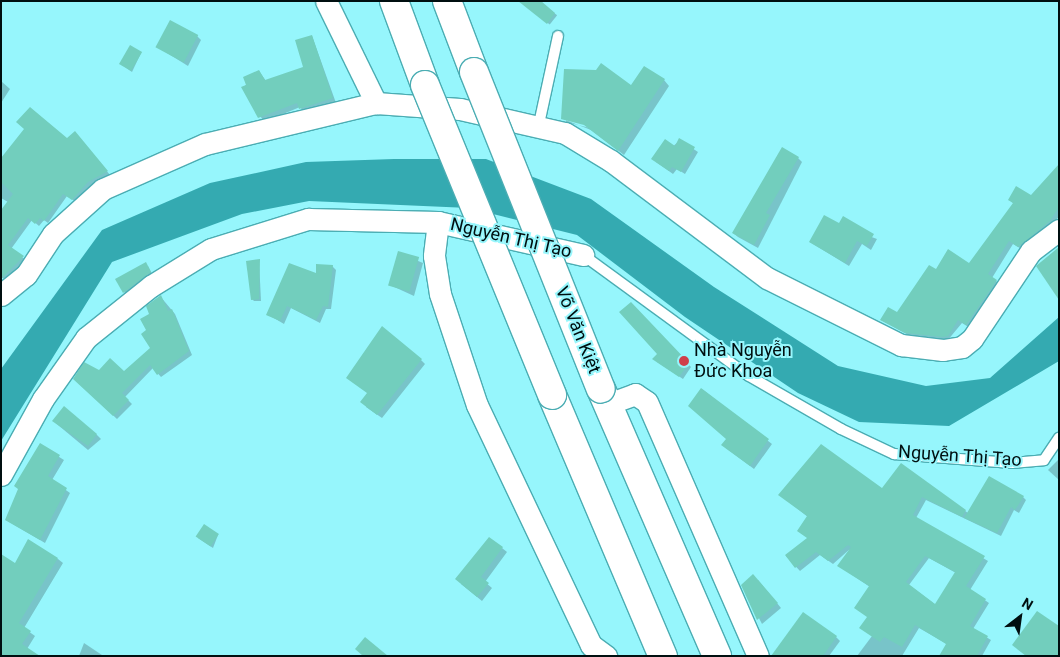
<!DOCTYPE html>
<meta charset="utf-8">
<style>
body{margin:0}
#map{position:relative;width:1060px;height:657px;overflow:hidden;background:#96f6fc;font-family:Roboto,sans-serif}
div>[style]{position:absolute}
.water>*{inset:0;background:#34aab1}
.shadow>*{inset:0;background:#0003;transform-origin:0 0}
.building>*{inset:0;background:#72cebd;transform-origin:0 0}
.roads{filter:drop-shadow(1px 0 #4badb3) drop-shadow(-1px 0 #4badb3) drop-shadow(0 1px #4badb3) drop-shadow(0 -1px #4badb3)}
.lane>*{height:10px;margin:-5px;padding:0 5px;transform-origin:5px;border-radius:5px;background:#fff}
.street>*{height:21px;margin:-10.5px;padding:0 10.5px;transform-origin:10.5px;border-radius:10.5px;background:#fff}
.secondary>*{height:28px;margin:-14px;padding:0 14px;transform-origin:14px;border-radius:14px;background:#fff}
.bridges{filter:drop-shadow(1px 0 #4badb3) drop-shadow(-1px 0 #4badb3) drop-shadow(0 1px #4badb3) drop-shadow(0 -1px #4badb3)}
.secondary-bridge>*{height:28px;margin:-14px;padding:0 14px;transform-origin:14px;border-radius:14px;background:#fff}
.dots>*{width:14px;height:14px;translate:-50% -50%;box-sizing:border-box;border:2px solid #96f6fc;border-radius:50%}
span{translate:-50% -50%;white-space:nowrap;text-align:center;line-height:1.15;-webkit-text-stroke:4px #96f6fc;paint-order:stroke}
.street-label{font-size:18px;color:#000f10}
.poi-label{font-size:18px;color:#000f10}
.left{translate:0 -50%;text-align:left}
.frame{position:absolute;inset:0;border:2px solid #000f10;pointer-events:none}
.north{position:absolute;left:995px;top:592px;width:50px;height:50px;-webkit-text-stroke:4px #96f6fc;paint-order:stroke;rotate:30deg;font-size:14px;font-weight:700;line-height:20px;text-align:center;color:#000f10}
.north::after{content:'';display:block;margin:auto;width:18px;height:22px;background:#000f10;clip-path:polygon(50% 0,100% 100%,50% 72%,0 100%)}
</style>
<div id="map">
<div class="water">
<div style="clip-path:polygon(394px 159px,486px 159px,591px 199px,714px 287px,838px 366px,926px 386px,990px 378px,1059px 317px,1059px 361px,949px 426px,859px 422px,798px 393px,685px 317px,577px 235px,469px 208px,309px 201px,242px 214px,112px 262px,1px 441px,1px 369px,102px 230px,210px 183px,306px 162px)"></div>
</div>
<div class="shadow">
<div style="left:539px;top:1px;width:23px;height:12px;rotate:38deg"></div>
<div style="clip-path:polygon(197px 36px,201px 40px,188px 66px,156px 46px)"></div>
<div style="clip-path:polygon(312px 36px,336px 103px,304px 112px,300px 107px,264px 122px,243px 88px,259px 71px,266px 81px,305px 68px)"></div>
<div style="clip-path:polygon(141px 53px,132px 72px,122px 65px)"></div>
<div style="clip-path:polygon(evenodd,664px 80px,669px 86px,624px 155px,591px 130px,563px 119px,631px 87px,664px 80px,566px 119px,591px 126px,590px 128px,566px 122px,566px 119px)"></div>
<div style="clip-path:polygon(1px 81px,10px 89px,1px 103px)"></div>
<div style="clip-path:polygon(78px 136px,110px 175px,76px 202px,67px 196px,48px 223px,44px 220px,39px 226px,32px 220px,11px 249px,26px 260px,6px 280px,1px 277px,1px 220px,8px 202px,1px 198px,1px 160px)"></div>
<div style="clip-path:polygon(680px 140px,698px 152px,685px 174px,677px 169px,673px 174px,656px 162px)"></div>
<div style="clip-path:polygon(798px 158px,802px 162px,758px 248px,738px 237px,733px 233px)"></div>
<div style="clip-path:polygon(1059px 166px,1059px 217px,1023px 250px,1013px 244px,992px 278px,1000px 284px,970px 328px,962px 323px,947px 341px,910px 336px,881px 320px,897px 314px,936px 270px,969px 265px,1014px 204px,1010px 200px,1031px 196px)"></div>
<div style="clip-path:polygon(839px 225px,877px 239px,871px 250px,862px 244px,849px 266px,810px 242px)"></div>
<div style="clip-path:polygon(399px 253px,423px 263px,414px 296px,390px 285px)"></div>
<div style="clip-path:polygon(259px 260px,261px 301px,254px 301px,252px 299px)"></div>
<div style="clip-path:polygon(148px 266px,152px 274px,126px 294px,124px 292px)"></div>
<div style="clip-path:polygon(332px 266px,336px 270px,331px 309px,326px 309px,320px 323px,291px 308px,284px 324px,267px 314px)"></div>
<div style="clip-path:polygon(160px 296px,175px 314px,192px 355px,161px 377px,153px 368px,125px 397px,132px 404px,117px 419px,74px 379px,99px 371px,124px 373px,152px 348px,148px 331px)"></div>
<div style="clip-path:polygon(631px 303px,691px 367px,683px 379px,657px 362px,659px 354px)"></div>
<div style="clip-path:polygon(421px 360px,425px 364px,382px 418px,366px 407px,368px 393px,348px 378px)"></div>
<div style="clip-path:polygon(702px 389px,772px 444px,754px 469px,726px 448px,728px 439px)"></div>
<div style="clip-path:polygon(64px 408px,97px 435px,101px 439px,88px 450px,58px 425px,54px 421px)"></div>
<div style="clip-path:polygon(40px 445px,64px 460px,52px 480px,70px 493px,45px 543px,6px 520px)"></div>
<div style="clip-path:polygon(1059px 459px,1059px 480px,1048px 470px)"></div>
<div style="clip-path:polygon(evenodd,902px 465px,968px 513px,1023px 497px,1026px 500px,1019px 513px,1014px 510px,1001px 536px,926px 500px,916px 518px,988px 561px,970px 590px,989px 603px,973px 629px,991px 640px,982px 656px,948px 656px,947px 644px,919px 628px,902px 656px,857px 656px,872px 636px,868px 617px,870px 587px,839px 566px,850px 549px,833px 564px,820px 555px,800px 571px,786px 556px,808px 538px,808px 517px,784px 498px,883px 490px,902px 465px,929px 558px,956px 573px,936px 605px,909px 585px,929px 558px)"></div>
<div style="clip-path:polygon(218px 535px,213px 548px,198px 538px)"></div>
<div style="clip-path:polygon(502px 548px,507px 552px,485px 582px,492px 588px,482px 601px,461px 584px)"></div>
<div style="clip-path:polygon(58px 559px,63px 563px,24px 628px,35px 636px,27px 649px,1px 656px,15px 564px)"></div>
<div style="clip-path:polygon(758px 580px,781px 608px,762px 624px,742px 585px)"></div>
<div style="clip-path:polygon(836px 637px,840px 641px,829px 656px,775px 656px)"></div>
<div style="clip-path:polygon(84px 643px,102px 655px,103px 656px,79px 656px)"></div>
</div>
<div class="building">
<div style="clip-path:polygon(518px 1px,541px 1px,555px 13px,547px 24px)"></div>
<div style="left:170px;top:20px;width:32px;height:31px;rotate:28deg"></div>
<div style="clip-path:polygon(312px 35px,333px 98px,299px 109px,297px 103px,258px 118px,241px 87px,246px 85px,243px 77px,259px 70px,265px 80px,303px 67px,295px 40px)"></div>
<div style="left:130px;top:45px;width:14px;height:22px;rotate:30deg"></div>
<div style="clip-path:polygon(601px 63px,631px 85px,644px 66px,665px 79px,618px 151px,584px 125px,561px 119px,564px 69px,596px 70px)"></div>
<div style="clip-path:polygon(30px 107px,67px 138px,75px 131px,108px 171px,88px 182px,72px 200px,63px 194px,44px 221px,40px 218px,35px 224px,28px 218px,8px 245px,24px 256px,2px 278px,1px 210px,13px 194px,1px 182px,1px 158px,24px 129px,16px 122px)"></div>
<div style="clip-path:polygon(679px 138px,695px 147px,681px 172px,672px 167px,669px 171px,651px 159px,665px 139px,675px 146px)"></div>
<div style="clip-path:polygon(782px 147px,799px 157px,766px 213px,770px 215px,754px 245px,732px 233px)"></div>
<div style="clip-path:polygon(1059px 164px,1059px 207px,1050px 221px,1018px 247px,1009px 241px,988px 274px,997px 280px,966px 325px,958px 320px,948px 336px,943px 337px,905px 333px,880px 320px,888px 307px,897px 312px,929px 265px,936px 269px,948px 249px,969px 263px,1013px 203px,1008px 200px,1016px 186px,1031px 195px)"></div>
<div style="clip-path:polygon(824px 215px,839px 223px,843px 216px,874px 234px,867px 246px,857px 241px,845px 263px,809px 242px)"></div>
<div style="clip-path:polygon(1059px 247px,1059px 300px,1036px 266px)"></div>
<div style="left:398px;top:251px;width:22px;height:36px;rotate:16deg"></div>
<div style="clip-path:polygon(260px 259px,259px 299px,251px 300px,246px 261px)"></div>
<div style="clip-path:polygon(146px 262px,151px 272px,123px 293px,115px 279px)"></div>
<div style="clip-path:polygon(289px 263px,316px 273px,316px 264px,333px 265px,328px 307px,323px 306px,316px 320px,287px 306px,280px 321px,266px 315px)"></div>
<div style="clip-path:polygon(161px 295px,168px 311px,172px 309px,189px 351px,157px 375px,150px 365px,122px 393px,129px 400px,113px 416px,73px 379px,84px 362px,99px 370px,110px 358px,124px 371px,150px 348px,141px 334px,146px 330px,140px 319px,149px 314px,146px 306px)"></div>
<div style="clip-path:polygon(631px 302px,689px 363px,679px 377px,652px 359px,657px 354px,619px 312px)"></div>
<div style="clip-path:polygon(382px 326px,422px 359px,377px 415px,360px 402px,367px 393px,346px 378px)"></div>
<div style="clip-path:polygon(701px 388px,769px 439px,750px 466px,721px 445px,726px 439px,688px 406px)"></div>
<div style="clip-path:polygon(64px 406px,97px 434px,88px 446px,52px 421px)"></div>
<div style="clip-path:polygon(40px 443px,60px 455px,48px 476px,67px 488px,40px 540px,5px 520px,18px 489px,14px 486px)"></div>
<div style="clip-path:polygon(evenodd,821px 444px,882px 488px,901px 463px,966px 510px,962px 517px,922px 497px,913px 515px,985px 556px,966px 586px,986px 599px,970px 626px,988px 636px,977px 656px,939px 656px,946px 644px,915px 625px,902px 647px,884px 637px,880px 642px,859px 628px,867px 617px,854px 608px,869px 586px,837px 566px,851px 547px,848px 545px,828px 561px,816px 552px,795px 568px,785px 555px,807px 538px,797px 531px,807px 516px,778px 495px,821px 444px,925px 556px,955px 572px,935px 604px,906px 582px,925px 556px)"></div>
<div style="clip-path:polygon(989px 476px,1024px 496px,1015px 510px,1011px 507px,997px 533px,964px 518px)"></div>
<div style="left:204px;top:524px;width:18px;height:15px;rotate:34deg"></div>
<div style="clip-path:polygon(489px 537px,503px 547px,481px 577px,489px 583px,477px 597px,455px 579px)"></div>
<div style="clip-path:polygon(28px 539px,58px 558px,19px 623px,31px 631px,22px 644px,40px 656px,1px 656px,1px 554px,15px 563px)"></div>
<div style="clip-path:polygon(753px 574px,778px 603px,757px 620px,741px 585px)"></div>
<div style="clip-path:polygon(1037px 611px,1059px 626px,1059px 656px,1026px 656px,1012px 645px)"></div>
<div style="clip-path:polygon(803px 612px,837px 636px,823px 656px,771px 656px)"></div>
<div style="clip-path:polygon(365px 637px,388px 656px,363px 656px,355px 649px)"></div>
</div>
<div class="roads">
<div class="lane">
<div style="left:539px;top:124px;width:90px;rotate:-77.8deg"></div>
<div style="left:583px;top:255px;width:205px;rotate:36.1deg"></div>
<div style="left:749px;top:376px;width:106px;rotate:29.9deg"></div>
<div style="left:841px;top:429px;width:59px;rotate:25.3deg"></div>
<div style="left:894px;top:454px;width:118px;rotate:4.4deg"></div>
<div style="left:1012px;top:463px;width:32px;rotate:-5deg"></div>
<div style="left:1044px;top:460px;width:27px;rotate:-56deg"></div>
</div>
<div class="street">
<div style="left:326px;top:1px;width:114px;rotate:63.9deg"></div>
<div style="left:438px;top:222px;width:34px;rotate:97deg"></div>
<div style="left:434px;top:256px;width:38px;rotate:81deg"></div>
<div style="left:440px;top:294px;width:117px;rotate:71.6deg"></div>
<div style="left:477px;top:405px;width:266px;rotate:64.6deg"></div>
<div style="left:591px;top:645px;width:19px;rotate:36deg"></div>
<div style="left:1px;top:295px;width:32px;rotate:-39deg"></div>
<div style="left:26px;top:275px;width:49px;rotate:-56.6deg"></div>
<div style="left:53px;top:234px;width:67px;rotate:-42deg"></div>
<div style="left:103px;top:189px;width:111px;rotate:-23.8deg"></div>
<div style="left:205px;top:144px;width:176px;rotate:-13.5deg"></div>
<div style="left:376px;top:103px;width:84px;rotate:4.1deg"></div>
<div style="left:460px;top:109px;width:108px;rotate:12.9deg"></div>
<div style="left:565px;top:133px;width:54px;rotate:31.3deg"></div>
<div style="left:611px;top:161px;width:195px;rotate:36.9deg"></div>
<div style="left:767px;top:278px;width:150px;rotate:26.6deg"></div>
<div style="left:901px;top:345px;width:42px;rotate:6.8deg"></div>
<div style="left:943px;top:350px;width:19px;rotate:-9deg"></div>
<div style="left:962px;top:347px;width:13px;rotate:-39deg"></div>
<div style="left:972px;top:339px;width:106px;rotate:-56.2deg"></div>
<div style="left:1031px;top:251px;width:35px;rotate:-37deg"></div>
<div style="left:608px;top:404px;width:29px;rotate:-20deg"></div>
<div style="left:635px;top:394px;width:14px;rotate:34deg"></div>
<div style="left:647px;top:402px;width:277px;rotate:66.4deg"></div>
<div style="left:1px;top:475px;width:87px;rotate:-61.1deg"></div>
<div style="left:43px;top:399px;width:75px;rotate:-54.8deg"></div>
<div style="left:86px;top:338px;width:83px;rotate:-38.7deg"></div>
<div style="left:151px;top:286px;width:70px;rotate:-31.7deg"></div>
<div style="left:211px;top:249px;width:102px;rotate:-17.2deg"></div>
<div style="left:308px;top:219px;width:130px;rotate:1.3deg"></div>
<div style="left:438px;top:222px;width:149px;rotate:12.8deg"></div>
</div>
<div class="secondary">
<div style="left:394px;top:1px;width:90px;rotate:69.7deg"></div>
<div style="left:447px;top:1px;width:76px;rotate:69.2deg"></div>
<div style="left:601px;top:389px;width:291px;rotate:66.5deg"></div>
<div style="left:552px;top:395px;width:284px;rotate:67deg"></div>
</div>
</div>
<div class="bridges">
<div class="secondary-bridge">
<div style="left:474px;top:72px;width:341px;rotate:68.2deg"></div>
<div style="left:425px;top:85px;width:335px;rotate:67.7deg"></div>
</div>
</div>
<div class="dots">
<div style="left:684px;top:361px;background:#cf3f4a"></div>
</div>
<div class="street-label">
<span style="left:511px;top:238px;rotate:13deg">Nguyễn Thị Tạo</span>
<span style="left:578px;top:330px;rotate:68deg">Võ Văn Kiệt</span>
<span style="left:960px;top:456px;rotate:4deg">Nguyễn Thị Tạo</span>
</div>
<div class="poi-label">
<span class="left" style="left:694px;top:361px">Nhà Nguyễn<br>Đức Khoa</span>
</div>
<div class="frame"></div>
<div class="north">N</div>
</div>
